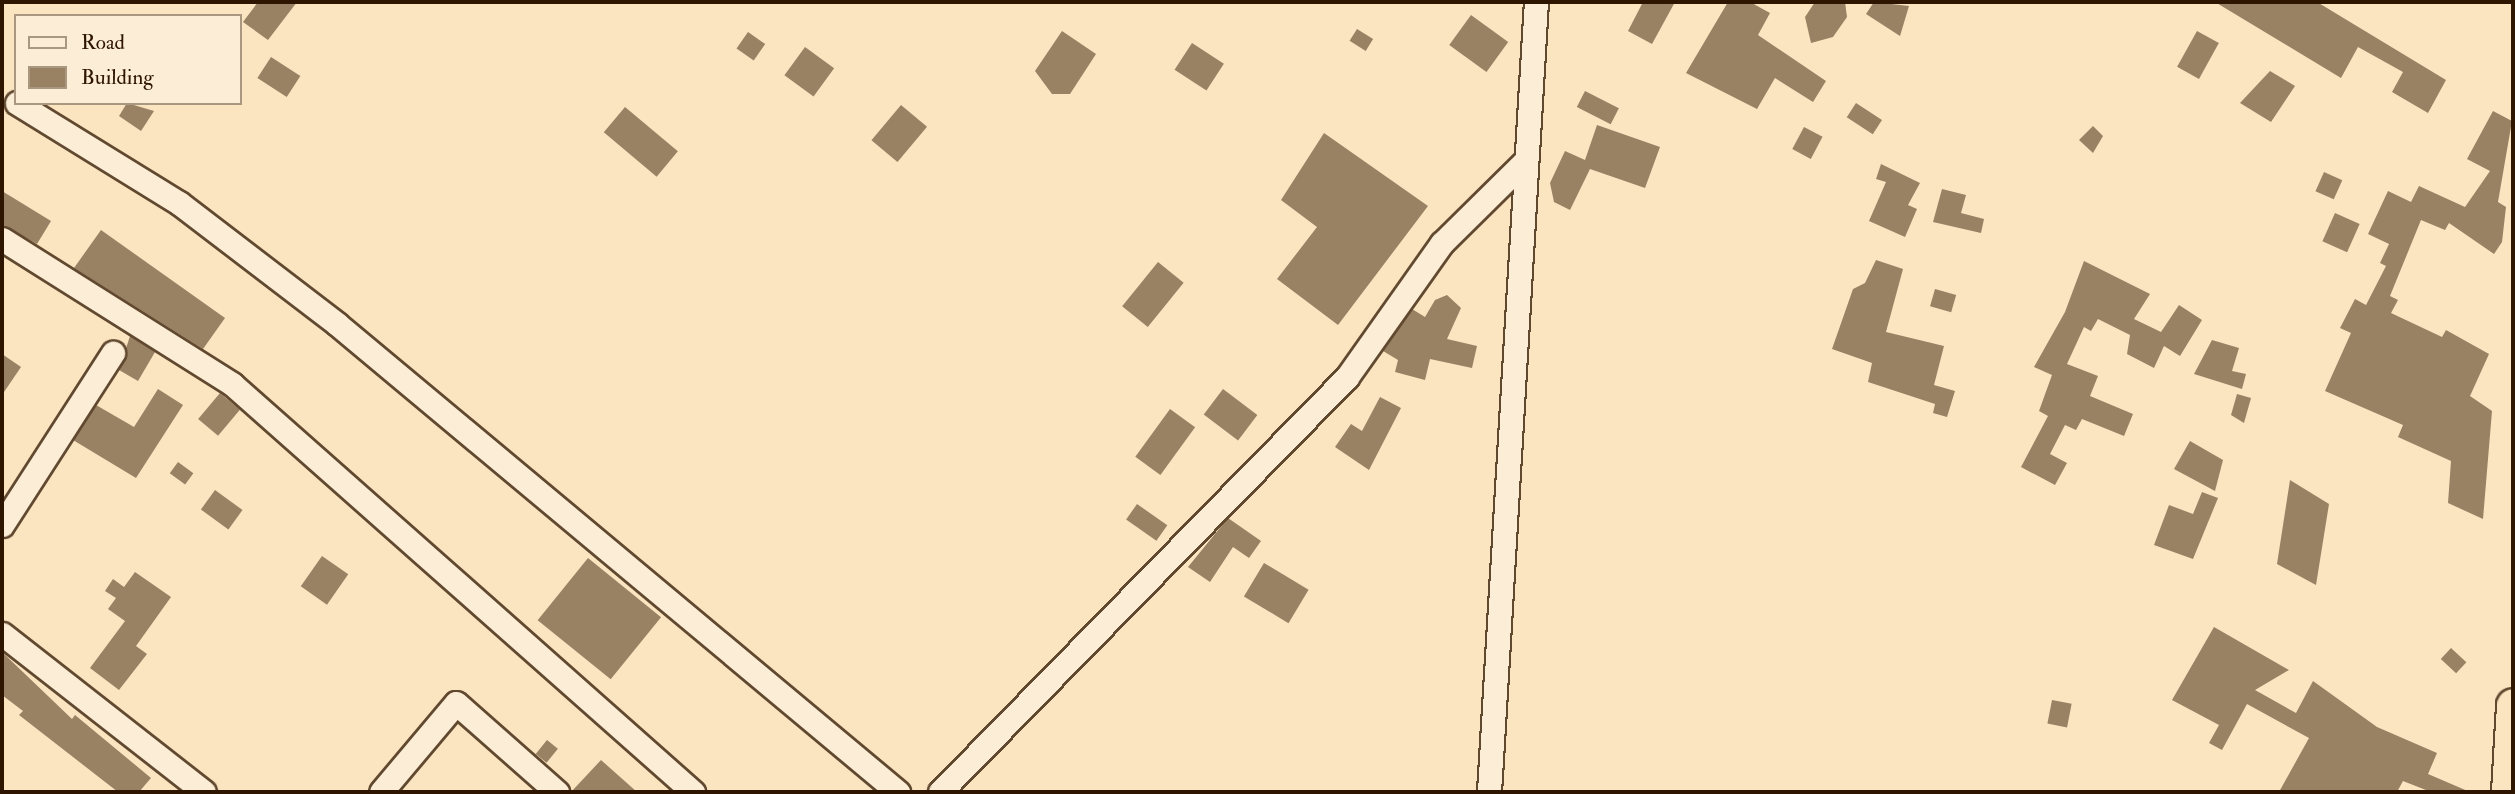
<!DOCTYPE html>
<style>
body{margin:0}
#map{position:relative;width:2515px;height:794px;overflow:hidden;background:#fbe4c0;font-family:"IM FELL Double Pica",serif}
div>[style]{position:absolute}
.building>*{inset:0;background:#998164;transform-origin:0 0}
.roads{filter:drop-shadow(2px 0 #614930) drop-shadow(-2px 0 #614930) drop-shadow(0 2px #614930) drop-shadow(0 -2px #614930)}
.minor>*{height:23px;margin:-11.5px;padding:0 11.5px;transform-origin:11.5px;border-radius:11.5px;background:#fcedd6}
.highway>*{height:33px;margin:-16.5px;padding:0 16.5px;transform-origin:16.5px;border-radius:16.5px;background:#fbe4c0}
span{translate:-50% -50%;white-space:nowrap;text-align:center;line-height:1.15;-webkit-text-stroke:5px #fcedd6;paint-order:stroke}
.frame{position:absolute;inset:0;border:4px solid #2e1500;pointer-events:none}
.legend{position:absolute;left:14px;top:14px;width:228px;height:91px;box-sizing:border-box;background:#fcedd6;border:2px solid #aa9780;margin:0;padding:9px 12px;list-style:none;font-size:21px;color:#2e1500}
.legend li{display:flex;align-items:center;gap:14px;height:35px}
.legend b{width:35px;border:2px solid #aa9780}
</style>
<div id="map">
<div class="building">
<div style="clip-path:polygon(258px 2px,297px 2px,268px 40px,243px 22px)"></div>
<div style="clip-path:polygon(1643px 2px,1675px 2px,1652px 44px,1628px 31px)"></div>
<div style="clip-path:polygon(1728px 2px,1750px 2px,1770px 13px,1758px 35px,1826px 81px,1813px 102px,1775px 78px,1757px 109px,1686px 73px)"></div>
<div style="clip-path:polygon(1815px 2px,1845px 2px,1847px 17px,1833px 37px,1811px 43px,1805px 17px)"></div>
<div style="clip-path:polygon(1874px 2px,1909px 6px,1900px 36px,1866px 14px)"></div>
<div style="clip-path:polygon(2215px 2px,2317px 2px,2446px 80px,2428px 113px,2392px 92px,2403px 72px,2358px 47px,2341px 78px)"></div>
<div style="left:1471px;top:15px;width:46px;height:37px;rotate:36deg"></div>
<div style="left:1357px;top:29px;width:19px;height:14px;rotate:32deg"></div>
<div style="clip-path:polygon(1062px 31px,1096px 54px,1070px 94px,1052px 94px,1035px 71px)"></div>
<div style="left:2197px;top:31px;width:25px;height:41px;rotate:29deg"></div>
<div style="left:748px;top:32px;width:21px;height:20px;rotate:35deg"></div>
<div style="left:1192px;top:43px;width:38px;height:32px;rotate:33deg"></div>
<div style="left:805px;top:47px;width:36px;height:35px;rotate:36deg"></div>
<div style="left:271px;top:57px;width:35px;height:25px;rotate:33deg"></div>
<div style="clip-path:polygon(2270px 71px,2295px 86px,2271px 122px,2240px 103px)"></div>
<div style="left:1585px;top:91px;width:38px;height:18px;rotate:27deg"></div>
<div style="clip-path:polygon(127px 103px,154px 111px,141px 131px,119px 116px)"></div>
<div style="left:1856px;top:103px;width:31px;height:17px;rotate:33deg"></div>
<div style="left:901px;top:105px;width:34px;height:46px;rotate:40deg"></div>
<div style="left:625px;top:107px;width:69px;height:33px;rotate:40deg"></div>
<div style="clip-path:polygon(2493px 111px,2512px 121px,2498px 202px,2506px 207px,2502px 242px,2494px 254px,2449px 223px,2445px 230px,2421px 220px,2390px 296px,2398px 300px,2391px 313px,2442px 337px,2446px 330px,2489px 354px,2470px 396px,2492px 411px,2483px 519px,2448px 503px,2451px 461px,2398px 437px,2403px 425px,2325px 391px,2351px 333px,2340px 328px,2355px 299px,2366px 305px,2386px 266px,2380px 263px,2389px 244px,2368px 234px,2388px 191px,2411px 202px,2419px 186px,2465px 207px,2490px 171px,2467px 159px)"></div>
<div style="clip-path:polygon(1597px 125px,1660px 147px,1645px 188px,1590px 169px,1570px 210px,1554px 202px,1550px 183px,1565px 151px,1585px 160px)"></div>
<div style="clip-path:polygon(2093px 126px,2103px 136px,2093px 153px,2079px 140px)"></div>
<div style="left:1804px;top:127px;width:21px;height:25px;rotate:28deg"></div>
<div style="clip-path:polygon(1324px 133px,1428px 206px,1338px 325px,1277px 279px,1317px 227px,1281px 200px)"></div>
<div style="clip-path:polygon(1881px 164px,1920px 183px,1908px 205px,1917px 209px,1905px 237px,1869px 221px,1886px 182px,1876px 179px)"></div>
<div style="left:2324px;top:172px;width:20px;height:21px;rotate:24deg"></div>
<div style="clip-path:polygon(1942px 189px,1966px 195px,1961px 213px,1984px 219px,1981px 233px,1933px 222px)"></div>
<div style="clip-path:polygon(2px 191px,51px 221px,37px 244px,2px 225px)"></div>
<div style="left:2335px;top:213px;width:27px;height:31px;rotate:24deg"></div>
<div style="clip-path:polygon(101px 230px,225px 318px,203px 349px,74px 268px)"></div>
<div style="clip-path:polygon(1876px 260px,1903px 269px,1886px 332px,1944px 346px,1934px 385px,1955px 391px,1947px 417px,1933px 413px,1935px 404px,1868px 382px,1872px 363px,1832px 349px,1853px 289px,1865px 283px)"></div>
<div style="clip-path:polygon(2084px 261px,2150px 294px,2134px 319px,2161px 332px,2179px 305px,2202px 320px,2180px 356px,2164px 346px,2154px 368px,2127px 354px,2130px 335px,2098px 319px,2091px 331px,2084px 327px,2067px 364px,2098px 376px,2090px 396px,2133px 414px,2124px 436px,2082px 419px,2076px 430px,2065px 425px,2050px 454px,2067px 463px,2055px 485px,2021px 467px,2048px 416px,2039px 411px,2052px 375px,2034px 367px,2065px 312px)"></div>
<div style="left:1158px;top:262px;width:33px;height:57px;rotate:39deg"></div>
<div style="left:1935px;top:289px;width:22px;height:18px;rotate:16deg"></div>
<div style="clip-path:polygon(1447px 295px,1461px 308px,1447px 339px,1477px 346px,1472px 368px,1430px 359px,1425px 380px,1395px 372px,1398px 360px,1383px 351px,1412px 309px,1425px 317px,1435px 300px)"></div>
<div style="clip-path:polygon(130px 336px,155px 352px,138px 381px,119px 370px)"></div>
<div style="clip-path:polygon(2212px 340px,2239px 348px,2232px 371px,2246px 374px,2242px 389px,2194px 374px)"></div>
<div style="clip-path:polygon(2px 354px,21px 367px,2px 395px)"></div>
<div style="clip-path:polygon(158px 389px,183px 405px,136px 478px,73px 440px,96px 405px,134px 427px)"></div>
<div style="left:1223px;top:389px;width:43px;height:32px;rotate:37deg"></div>
<div style="left:220px;top:393px;width:26px;height:34px;rotate:40deg"></div>
<div style="clip-path:polygon(2237px 394px,2251px 398px,2244px 423px,2231px 415px)"></div>
<div style="clip-path:polygon(1380px 397px,1401px 408px,1369px 470px,1335px 447px,1351px 424px,1362px 431px)"></div>
<div style="left:1170px;top:409px;width:31px;height:59px;rotate:36deg"></div>
<div style="clip-path:polygon(2190px 441px,2223px 460px,2215px 491px,2174px 469px)"></div>
<div style="left:178px;top:462px;width:19px;height:14px;rotate:36deg"></div>
<div style="clip-path:polygon(2290px 480px,2329px 504px,2316px 585px,2277px 564px)"></div>
<div style="left:215px;top:490px;width:34px;height:24px;rotate:36deg"></div>
<div style="clip-path:polygon(2202px 492px,2218px 498px,2193px 559px,2154px 545px,2169px 505px,2193px 514px)"></div>
<div style="left:1137px;top:504px;width:37px;height:19px;rotate:35deg"></div>
<div style="clip-path:polygon(1228px 518px,1261px 541px,1249px 558px,1233px 547px,1210px 582px,1188px 567px)"></div>
<div style="left:322px;top:556px;width:32px;height:37px;rotate:35deg"></div>
<div style="left:588px;top:558px;width:94px;height:80px;rotate:39deg"></div>
<div style="left:1264px;top:563px;width:52px;height:39px;rotate:31deg"></div>
<div style="clip-path:polygon(135px 572px,171px 597px,136px 646px,147px 654px,119px 690px,90px 668px,125px 621px,108px 609px,116px 598px,105px 591px,113px 579px,124px 587px)"></div>
<div style="clip-path:polygon(2214px 627px,2289px 670px,2255px 690px,2296px 713px,2313px 681px,2377px 727px,2437px 753px,2428px 774px,2470px 792px,2431px 792px,2403px 781px,2397px 792px,2279px 792px,2309px 738px,2247px 704px,2222px 750px,2209px 743px,2219px 725px,2172px 700px)"></div>
<div style="left:2451px;top:648px;width:21px;height:15px;rotate:43deg"></div>
<div style="clip-path:polygon(2px 652px,72px 719px,75px 715px,151px 778px,139px 792px,118px 792px,19px 715px,23px 711px,2px 695px)"></div>
<div style="left:2052px;top:700px;width:20px;height:24px;rotate:11deg"></div>
<div style="left:547px;top:740px;width:14px;height:18px;rotate:39deg"></div>
<div style="clip-path:polygon(601px 760px,637px 792px,571px 792px)"></div>
</div>
<div class="roads">
<div class="minor">
<div style="left:17px;top:103px;width:190px;rotate:31.7deg"></div>
<div style="left:179px;top:203px;width:199px;rotate:37.4deg"></div>
<div style="left:337px;top:324px;width:731px;rotate:39.84deg"></div>
<div style="left:2px;top:239px;width:272px;rotate:32.2deg"></div>
<div style="left:232px;top:384px;width:616px;rotate:41.51deg"></div>
<div style="left:2px;top:525px;width:205px;rotate:-57.2deg"></div>
<div style="left:2px;top:634px;width:256px;rotate:38deg"></div>
<div style="left:381px;top:792px;width:116px;rotate:-49.9deg"></div>
<div style="left:456px;top:703px;width:135px;rotate:41.4deg"></div>
<div style="left:940px;top:792px;width:581px;rotate:-45.56deg"></div>
<div style="left:1347px;top:377px;width:164px;rotate:-54.7deg"></div>
<div style="left:1442px;top:243px;width:115px;rotate:-44.6deg"></div>
<div style="left:1489px;top:792px;width:791px;rotate:-86.6deg"></div>
</div>
<div class="highway">
<div style="left:2508px;top:792px;width:87px;rotate:-86.7deg"></div>
</div>
</div>
<div class="frame"></div>
<ul class="legend">
<li><b style="height:9px;background:#fcedd6"></b>Road</li>
<li><b style="height:19px;background:#998164"></b>Building</li>
</ul>
</div>
